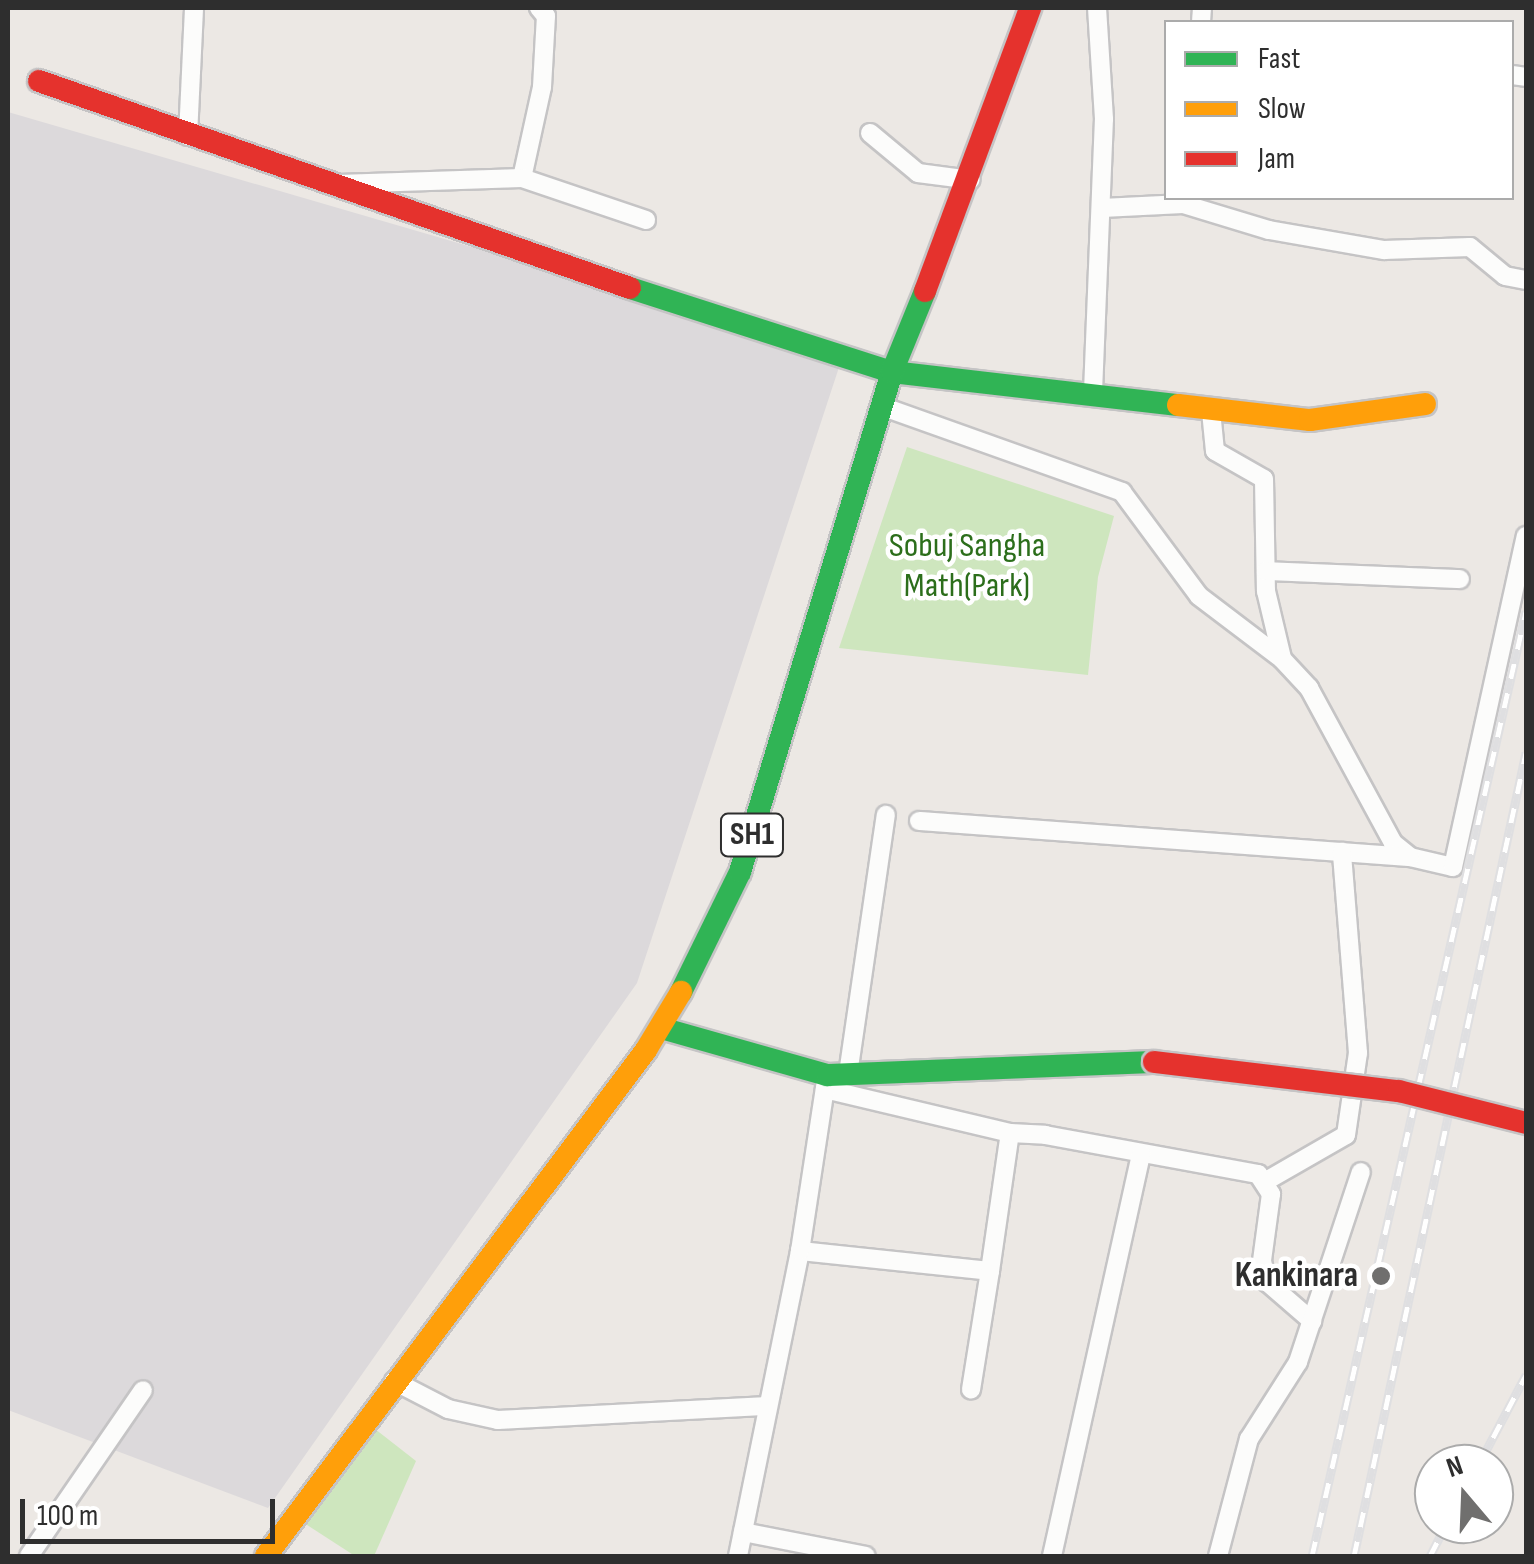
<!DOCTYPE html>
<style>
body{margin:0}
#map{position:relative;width:1534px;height:1564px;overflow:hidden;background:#ece8e4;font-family:"Sofia Sans Condensed",sans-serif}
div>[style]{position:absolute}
.industrial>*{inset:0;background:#dcd9db}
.green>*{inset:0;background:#cee6be}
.roads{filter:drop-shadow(2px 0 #c5c4c5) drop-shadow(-2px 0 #c5c4c5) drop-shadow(0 2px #c5c4c5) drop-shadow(0 -2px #c5c4c5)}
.street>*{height:18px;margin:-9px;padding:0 9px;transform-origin:9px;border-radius:9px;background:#fcfcfb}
.fast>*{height:22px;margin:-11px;padding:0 11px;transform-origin:11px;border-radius:11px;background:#30b455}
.slow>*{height:22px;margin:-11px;padding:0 11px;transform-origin:11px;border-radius:11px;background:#ff9f0a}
.jam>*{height:22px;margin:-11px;padding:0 11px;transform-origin:11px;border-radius:11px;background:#e5322d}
.rail>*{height:9px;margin-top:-4.5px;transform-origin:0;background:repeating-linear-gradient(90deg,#fff 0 15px,#dfdfe1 0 30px);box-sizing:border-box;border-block:2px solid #dfdfe1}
.bridges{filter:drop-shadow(2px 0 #c5c4c5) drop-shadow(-2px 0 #c5c4c5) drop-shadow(0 2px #c5c4c5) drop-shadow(0 -2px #c5c4c5)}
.jam-bridge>*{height:22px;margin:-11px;padding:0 11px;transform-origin:11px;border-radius:11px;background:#e5322d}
.dots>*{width:28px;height:28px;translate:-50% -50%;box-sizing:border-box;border:5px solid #fff;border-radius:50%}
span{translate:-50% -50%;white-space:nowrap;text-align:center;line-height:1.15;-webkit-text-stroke:9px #fff;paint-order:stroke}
.shield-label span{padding:2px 8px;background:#fff;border:2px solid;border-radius:8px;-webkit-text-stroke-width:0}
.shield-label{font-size:32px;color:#2e2e2e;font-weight:700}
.park-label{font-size:35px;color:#2c6e1b}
.poi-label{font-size:35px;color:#2e2e2e;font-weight:700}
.right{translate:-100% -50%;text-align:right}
.frame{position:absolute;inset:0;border:10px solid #2e2e2e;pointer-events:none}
.legend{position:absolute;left:1164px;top:20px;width:350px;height:180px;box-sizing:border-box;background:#fff;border:2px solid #ababab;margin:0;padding:12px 18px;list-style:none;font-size:30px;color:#2e2e2e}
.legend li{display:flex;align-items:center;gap:20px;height:50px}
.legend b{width:50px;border:2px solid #ababab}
.north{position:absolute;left:1414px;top:1444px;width:100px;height:100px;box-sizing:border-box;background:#fff;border:2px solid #ababab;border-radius:50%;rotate:341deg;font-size:28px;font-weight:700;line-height:40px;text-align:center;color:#2e2e2e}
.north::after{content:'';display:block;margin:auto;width:35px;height:45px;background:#706f6e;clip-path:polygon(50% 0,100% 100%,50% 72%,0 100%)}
.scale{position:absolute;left:20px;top:1499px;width:255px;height:45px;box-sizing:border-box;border:5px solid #2e2e2e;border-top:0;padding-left:12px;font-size:30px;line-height:35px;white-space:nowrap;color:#2e2e2e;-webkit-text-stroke:8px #fff;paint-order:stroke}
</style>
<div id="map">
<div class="industrial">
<div style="clip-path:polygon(8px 112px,843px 355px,637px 983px,268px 1508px,8px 1410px)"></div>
</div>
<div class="green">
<div style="clip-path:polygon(907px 447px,1114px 516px,1098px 577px,1088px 675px,839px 648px)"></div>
<div style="clip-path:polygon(375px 1429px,416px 1461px,374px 1556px,355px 1556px,304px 1523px)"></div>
</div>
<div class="roads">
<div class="street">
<div style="left:1201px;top:22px;width:14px;rotate:-86deg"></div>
<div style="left:1512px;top:75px;width:14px;rotate:8deg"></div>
<div style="left:870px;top:133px;width:62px;rotate:39.8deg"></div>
<div style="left:918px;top:173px;width:53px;rotate:7.5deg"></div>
<div style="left:188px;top:136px;width:128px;rotate:-87.3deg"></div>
<div style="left:522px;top:178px;width:93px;rotate:-77.6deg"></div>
<div style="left:542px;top:87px;width:71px;rotate:-86.8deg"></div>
<div style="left:546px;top:16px;width:11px;rotate:-131deg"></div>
<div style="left:338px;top:184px;width:184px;rotate:-1.9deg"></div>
<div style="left:522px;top:178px;width:131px;rotate:18.7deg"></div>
<div style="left:1102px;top:208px;width:81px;rotate:-2.8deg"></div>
<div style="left:1183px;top:204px;width:90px;rotate:16.8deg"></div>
<div style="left:1269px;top:230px;width:117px;rotate:9.9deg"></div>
<div style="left:1384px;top:250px;width:86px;rotate:-2deg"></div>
<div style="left:1470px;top:247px;width:45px;rotate:39.6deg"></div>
<div style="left:1505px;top:276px;width:21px;rotate:11deg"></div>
<div style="left:1093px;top:392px;width:273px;rotate:-87.7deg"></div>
<div style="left:1104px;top:119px;width:111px;rotate:-93.6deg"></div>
<div style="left:881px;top:406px;width:256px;rotate:19.6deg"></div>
<div style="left:1122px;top:492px;width:129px;rotate:53.5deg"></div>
<div style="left:1199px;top:596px;width:104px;rotate:37.2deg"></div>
<div style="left:1282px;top:659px;width:40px;rotate:47deg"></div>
<div style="left:1309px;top:688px;width:176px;rotate:61.5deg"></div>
<div style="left:1393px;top:843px;width:22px;rotate:39deg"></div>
<div style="left:1410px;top:857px;width:44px;rotate:13.1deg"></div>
<div style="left:1453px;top:867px;width:339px;rotate:-77.6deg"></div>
<div style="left:1211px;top:411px;width:40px;rotate:84.3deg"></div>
<div style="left:1215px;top:451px;width:56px;rotate:29.7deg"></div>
<div style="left:1264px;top:479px;width:112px;rotate:89deg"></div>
<div style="left:1266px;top:591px;width:69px;rotate:76.6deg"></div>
<div style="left:1266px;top:571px;width:194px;rotate:2.4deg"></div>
<div style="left:919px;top:821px;width:492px;rotate:4.2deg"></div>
<div style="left:848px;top:1074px;width:262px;rotate:-81.7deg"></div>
<div style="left:825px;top:1089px;width:190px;rotate:13.4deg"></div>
<div style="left:1266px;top:1181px;width:92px;rotate:-29.9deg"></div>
<div style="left:1346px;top:1135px;width:83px;rotate:-81.7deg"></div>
<div style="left:1358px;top:1053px;width:202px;rotate:-94.6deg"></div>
<div style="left:800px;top:1251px;width:191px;rotate:6deg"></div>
<div style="left:990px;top:1271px;width:120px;rotate:99.1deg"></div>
<div style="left:990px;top:1271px;width:139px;rotate:-81.8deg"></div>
<div style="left:1010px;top:1133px;width:35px;rotate:3deg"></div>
<div style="left:1045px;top:1135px;width:217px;rotate:10.4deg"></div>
<div style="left:1258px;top:1174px;width:24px;rotate:57deg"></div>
<div style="left:1271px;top:1194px;width:68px;rotate:97.7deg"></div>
<div style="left:1262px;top:1261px;width:22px;rotate:77deg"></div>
<div style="left:1267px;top:1282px;width:60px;rotate:40.9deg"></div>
<div style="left:394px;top:1381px;width:61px;rotate:27.4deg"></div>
<div style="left:448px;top:1409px;width:51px;rotate:12.4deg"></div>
<div style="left:498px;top:1420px;width:270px;rotate:-3deg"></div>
<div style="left:743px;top:1532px;width:125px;rotate:11deg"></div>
<div style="left:29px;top:1556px;width:201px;rotate:-55.5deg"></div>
<div style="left:738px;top:1556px;width:311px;rotate:-78.5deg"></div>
<div style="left:800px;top:1251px;width:178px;rotate:-81.3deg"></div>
<div style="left:1052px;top:1556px;width:412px;rotate:-77.5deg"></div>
<div style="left:1218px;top:1556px;width:121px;rotate:-75.2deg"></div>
<div style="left:1249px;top:1439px;width:91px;rotate:-57.5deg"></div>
<div style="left:1298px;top:1362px;width:200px;rotate:-71.7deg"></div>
</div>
<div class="fast">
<div style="left:630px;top:288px;width:275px;rotate:17.8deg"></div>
<div style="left:892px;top:372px;width:288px;rotate:6.6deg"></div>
<div style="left:681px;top:992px;width:134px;rotate:-63.8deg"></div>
<div style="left:740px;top:872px;width:523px;rotate:-73.09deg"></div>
<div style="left:892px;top:372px;width:87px;rotate:-67.8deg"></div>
<div style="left:661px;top:1028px;width:173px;rotate:15.8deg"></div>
<div style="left:827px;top:1075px;width:327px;rotate:-2.3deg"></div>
</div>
<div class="slow">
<div style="left:1178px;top:405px;width:133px;rotate:6.5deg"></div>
<div style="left:1310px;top:420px;width:116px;rotate:-7.9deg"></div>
<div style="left:266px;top:1556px;width:633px;rotate:-53.09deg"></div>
<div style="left:646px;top:1050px;width:68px;rotate:-58.9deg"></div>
</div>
<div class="jam">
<div style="left:39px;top:81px;width:626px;rotate:19.3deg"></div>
<div style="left:925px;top:291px;width:302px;rotate:-69.6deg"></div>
</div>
</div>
<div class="rail">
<div style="left:1479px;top:1464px;width:101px;rotate:-62.2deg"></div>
<div style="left:1312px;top:1556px;width:969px;rotate:-77.24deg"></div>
<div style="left:1354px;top:1556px;width:822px;rotate:-77.92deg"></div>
<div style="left:1430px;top:1556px;width:36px;rotate:-63deg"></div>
</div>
<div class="bridges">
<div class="jam-bridge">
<div style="left:1154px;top:1062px;width:247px;rotate:6.8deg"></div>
<div style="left:1399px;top:1091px;width:131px;rotate:14.1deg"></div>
</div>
</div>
<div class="dots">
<div style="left:1381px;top:1276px;background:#706f6e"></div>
</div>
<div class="shield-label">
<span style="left:752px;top:835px">SH1</span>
</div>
<div class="park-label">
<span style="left:967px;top:566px">Sobuj Sangha<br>Math(Park)</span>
</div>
<div class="poi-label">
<span class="right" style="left:1358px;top:1276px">Kankinara</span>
</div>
<div class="frame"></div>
<ul class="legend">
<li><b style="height:12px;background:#30b455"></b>Fast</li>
<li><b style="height:12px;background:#ff9f0a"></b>Slow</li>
<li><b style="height:12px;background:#e5322d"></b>Jam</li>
</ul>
<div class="north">N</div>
<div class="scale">100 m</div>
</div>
